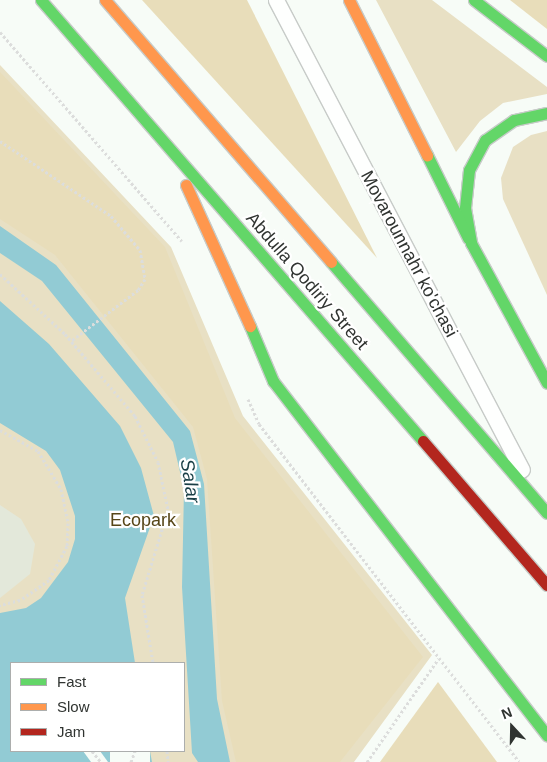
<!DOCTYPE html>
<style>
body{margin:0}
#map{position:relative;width:547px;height:762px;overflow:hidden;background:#f7fcf7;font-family:Arial,sans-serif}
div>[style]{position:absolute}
.green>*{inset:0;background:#e8e0c4}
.forest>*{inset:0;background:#e8ddba}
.water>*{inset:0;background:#92cbd4}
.pier>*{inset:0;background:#f7fcf7;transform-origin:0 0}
.building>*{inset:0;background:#e3e8da}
.path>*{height:3px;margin-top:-1.5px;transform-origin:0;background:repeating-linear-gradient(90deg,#dcdddc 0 2.5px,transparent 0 5px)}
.roads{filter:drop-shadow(1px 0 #c7cbc8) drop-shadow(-1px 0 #c7cbc8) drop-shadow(0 1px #c7cbc8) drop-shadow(0 -1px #c7cbc8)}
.lane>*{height:15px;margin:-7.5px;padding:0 7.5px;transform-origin:7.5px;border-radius:7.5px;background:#fefffe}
.fast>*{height:11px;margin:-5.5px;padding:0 5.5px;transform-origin:5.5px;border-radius:5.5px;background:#63d668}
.slow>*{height:11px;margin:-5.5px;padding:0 5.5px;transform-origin:5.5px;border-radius:5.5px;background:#ff974d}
.jam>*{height:11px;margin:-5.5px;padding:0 5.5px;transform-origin:5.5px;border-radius:5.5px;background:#b3261e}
span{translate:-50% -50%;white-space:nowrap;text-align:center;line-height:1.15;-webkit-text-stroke:4.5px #fff;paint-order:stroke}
.street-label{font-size:18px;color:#303431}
.park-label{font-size:18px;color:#574618}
.water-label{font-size:19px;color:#193f46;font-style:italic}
.legend{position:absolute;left:10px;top:662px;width:175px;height:90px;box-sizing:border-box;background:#fff;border:1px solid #acaead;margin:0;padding:6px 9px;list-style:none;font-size:15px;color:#303431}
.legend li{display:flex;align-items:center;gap:10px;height:25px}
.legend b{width:25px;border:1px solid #acaead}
.north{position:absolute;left:487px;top:702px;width:50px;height:50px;-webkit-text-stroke:4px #fff;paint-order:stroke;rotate:339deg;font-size:14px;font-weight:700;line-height:20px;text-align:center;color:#303431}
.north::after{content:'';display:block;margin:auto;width:18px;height:22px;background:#303431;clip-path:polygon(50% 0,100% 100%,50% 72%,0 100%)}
</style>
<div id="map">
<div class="green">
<div style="clip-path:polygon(376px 0,432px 0,547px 87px,547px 94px,503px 103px,480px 121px,456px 152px)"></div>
<div style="clip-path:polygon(evenodd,0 65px,171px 247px,243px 416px,432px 655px,354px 762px,0 762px,0 65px,11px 663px,184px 663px,184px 751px,11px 751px,11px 663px)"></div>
<div style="clip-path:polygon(547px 131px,547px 295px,503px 199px,501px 178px,513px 147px,531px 135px)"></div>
</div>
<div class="forest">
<div style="clip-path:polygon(142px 0,247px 0,377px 258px)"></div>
<div style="clip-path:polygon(510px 0,547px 0,547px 29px)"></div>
<div style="clip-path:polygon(0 72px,165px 247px,235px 418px,423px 657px,340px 762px,236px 762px,222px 701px,207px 479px,193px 427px,55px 255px,0 219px)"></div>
<div style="clip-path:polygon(438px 682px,497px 762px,380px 762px)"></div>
</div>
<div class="water">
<div style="clip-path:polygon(0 226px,56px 265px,190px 431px,204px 484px,217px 699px,230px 762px,198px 762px,192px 753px,182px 587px,184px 489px,173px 442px,42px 281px,0 253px)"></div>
<div style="clip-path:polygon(0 301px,49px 344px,120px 426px,141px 468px,154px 516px,125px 598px,135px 663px,11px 663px,11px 751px,150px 751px,152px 762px,0 762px,0 613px,26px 608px,41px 598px,68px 562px,75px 539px,75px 516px,60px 470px,46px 451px,0 423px)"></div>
</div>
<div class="pier">
<div style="clip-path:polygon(83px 751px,100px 751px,108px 762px,91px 762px)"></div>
<div style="left:110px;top:751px;width:40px;height:11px"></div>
</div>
<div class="building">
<div style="clip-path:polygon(0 505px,21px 519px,35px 544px,30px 574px,0 598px)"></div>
</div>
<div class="path">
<div style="left:0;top:32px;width:277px;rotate:49deg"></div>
<div style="left:0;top:141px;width:134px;rotate:34deg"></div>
<div style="left:111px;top:216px;width:45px;rotate:49.5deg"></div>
<div style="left:140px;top:250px;width:29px;rotate:80deg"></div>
<div style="left:145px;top:279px;width:13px;rotate:122deg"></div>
<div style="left:138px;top:290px;width:84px;rotate:142.7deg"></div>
<div style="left:0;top:274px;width:88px;rotate:42.7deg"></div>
<div style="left:65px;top:334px;width:108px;rotate:49.5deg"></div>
<div style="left:135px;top:416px;width:51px;rotate:63.4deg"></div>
<div style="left:158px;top:462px;width:49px;rotate:78.2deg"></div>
<div style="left:168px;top:510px;width:89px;rotate:107deg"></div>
<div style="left:142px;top:595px;width:69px;rotate:80.8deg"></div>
<div style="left:248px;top:399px;width:27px;rotate:66deg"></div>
<div style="left:259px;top:424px;width:426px;rotate:52.4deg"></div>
<div style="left:0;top:430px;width:43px;rotate:28.9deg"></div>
<div style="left:38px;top:451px;width:44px;rotate:58.8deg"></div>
<div style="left:61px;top:489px;width:35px;rotate:78deg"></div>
<div style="left:68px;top:523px;width:23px;rotate:92deg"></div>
<div style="left:67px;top:546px;width:38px;rotate:118deg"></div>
<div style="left:49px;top:580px;width:35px;rotate:145deg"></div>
<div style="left:20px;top:600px;width:21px;rotate:166deg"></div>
<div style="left:92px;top:751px;width:14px;rotate:51deg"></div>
<div style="left:167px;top:751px;width:11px;rotate:85deg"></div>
<div style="left:131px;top:762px;width:12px;rotate:-70deg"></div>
<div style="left:367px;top:762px;width:126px;rotate:-55.3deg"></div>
</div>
<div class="roads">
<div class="lane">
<div style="left:276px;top:0;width:530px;rotate:62.37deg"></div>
</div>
<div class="fast">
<div style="left:41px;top:0;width:583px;rotate:49.1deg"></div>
<div style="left:474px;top:0;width:92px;rotate:37.5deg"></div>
<div style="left:547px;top:113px;width:34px;rotate:168deg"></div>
<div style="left:514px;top:120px;width:35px;rotate:145deg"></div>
<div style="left:485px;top:140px;width:34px;rotate:118deg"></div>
<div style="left:469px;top:170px;width:38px;rotate:96deg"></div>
<div style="left:465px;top:208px;width:36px;rotate:80deg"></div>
<div style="left:471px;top:243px;width:159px;rotate:61.5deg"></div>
<div style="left:427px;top:155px;width:93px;rotate:63.7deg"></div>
<div style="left:331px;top:262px;width:331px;rotate:49.3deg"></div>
<div style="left:250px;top:326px;width:60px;rotate:67.3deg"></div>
<div style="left:273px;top:381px;width:448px;rotate:52.3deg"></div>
</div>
<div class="slow">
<div style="left:105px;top:0;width:346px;rotate:49.2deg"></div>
<div style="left:349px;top:0;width:174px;rotate:63.3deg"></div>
<div style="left:186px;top:185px;width:155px;rotate:65.6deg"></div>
</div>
<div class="jam">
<div style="left:423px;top:441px;width:190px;rotate:49.3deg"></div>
</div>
</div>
<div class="street-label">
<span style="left:409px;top:254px;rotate:62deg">Movarounnahr ko'chasi</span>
<span style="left:307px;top:281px;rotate:49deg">Abdulla Qodiriy Street</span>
</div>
<div class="park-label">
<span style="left:143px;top:520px">Ecopark</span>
</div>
<div class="water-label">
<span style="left:190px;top:481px;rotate:81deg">Salar</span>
</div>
<ul class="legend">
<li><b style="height:6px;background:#63d668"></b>Fast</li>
<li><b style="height:6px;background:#ff974d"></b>Slow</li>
<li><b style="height:6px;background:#b3261e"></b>Jam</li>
</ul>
<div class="north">N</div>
</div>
